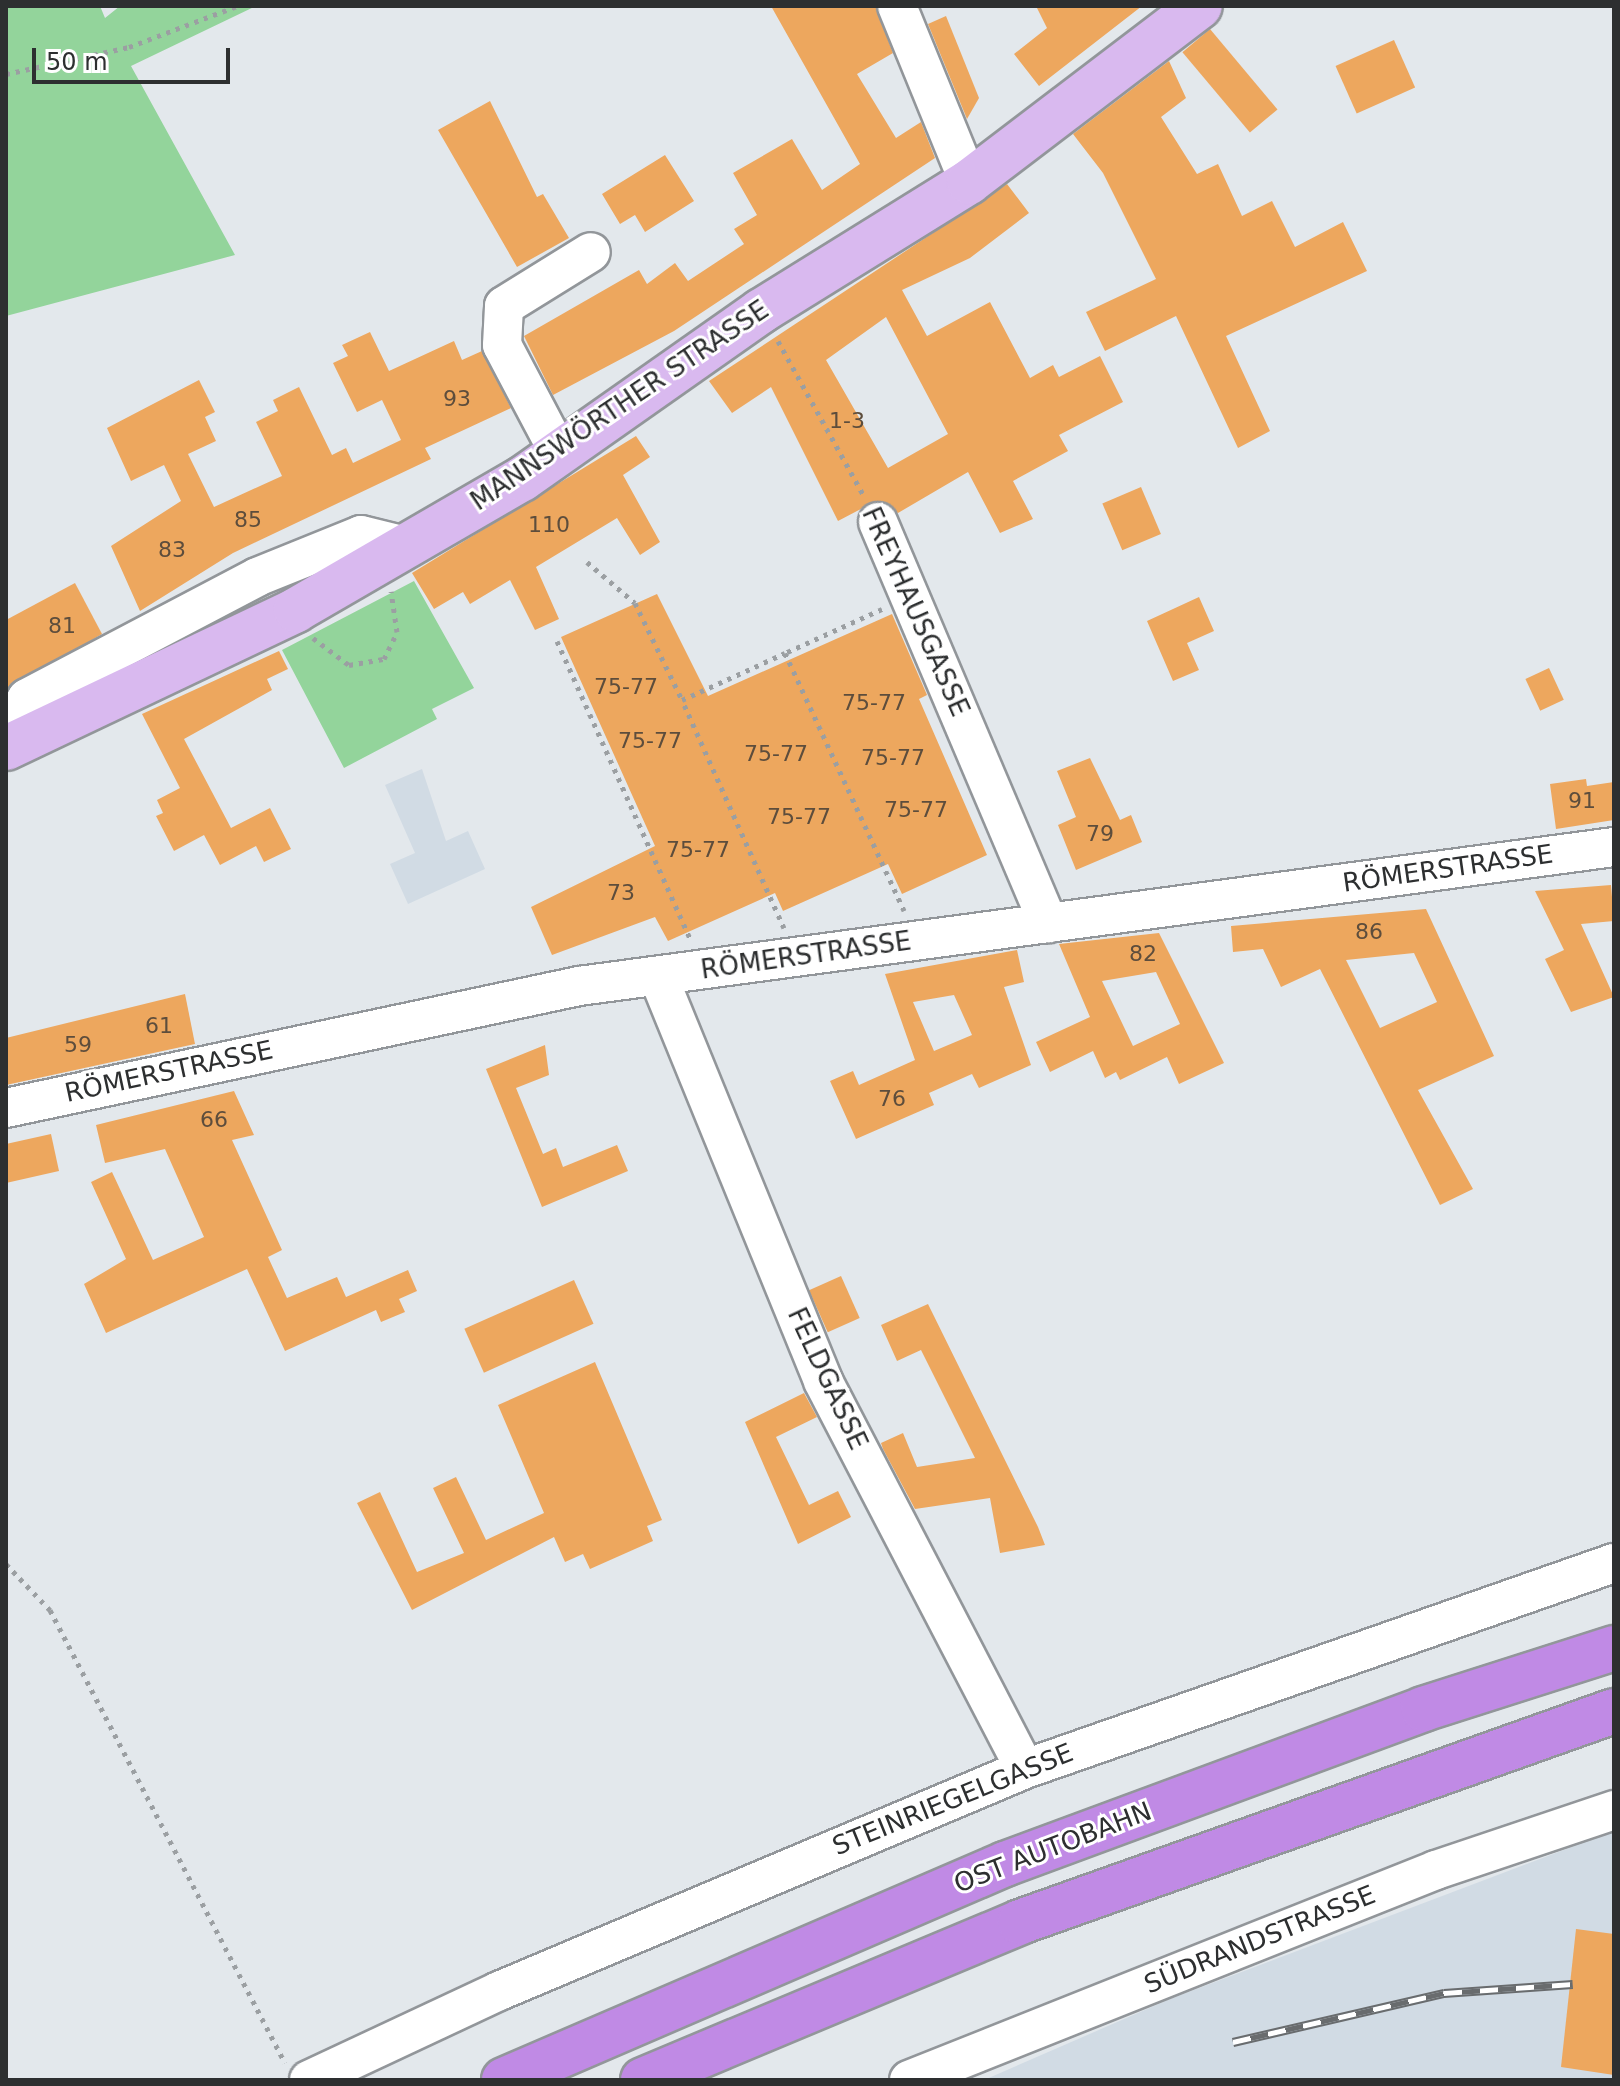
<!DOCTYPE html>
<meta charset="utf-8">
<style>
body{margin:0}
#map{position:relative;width:1620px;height:2086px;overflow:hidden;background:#e3e8ec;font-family:"DejaVu Sans",sans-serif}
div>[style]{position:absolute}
.built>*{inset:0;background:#d1dbe4}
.green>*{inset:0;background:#93d49b}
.building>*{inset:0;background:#eda75e;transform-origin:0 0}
.path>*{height:5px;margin-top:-2.5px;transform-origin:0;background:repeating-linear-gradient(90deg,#9b9fa2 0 4px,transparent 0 10px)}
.roads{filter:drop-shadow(2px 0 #92969a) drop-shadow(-2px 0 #92969a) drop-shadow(0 2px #92969a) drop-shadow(0 -2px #92969a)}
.minor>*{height:38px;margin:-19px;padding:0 19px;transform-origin:19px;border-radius:19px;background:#fff}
.major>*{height:44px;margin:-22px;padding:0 22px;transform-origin:22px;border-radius:22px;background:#d9b9ef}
.highway>*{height:44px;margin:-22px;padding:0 22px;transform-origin:22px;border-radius:22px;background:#c08ae5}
.rail>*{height:9px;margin-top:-4.5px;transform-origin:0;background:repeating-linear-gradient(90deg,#fff 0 18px,#696c6e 0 36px);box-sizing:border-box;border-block:2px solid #696c6e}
span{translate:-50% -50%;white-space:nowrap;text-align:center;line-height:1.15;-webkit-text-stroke:6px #fff;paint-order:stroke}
.number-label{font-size:22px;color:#5d4d3c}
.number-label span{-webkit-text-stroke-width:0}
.street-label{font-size:26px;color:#2d2f30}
.frame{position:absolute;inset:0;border:8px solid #2d2f30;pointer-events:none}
.scale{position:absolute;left:32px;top:48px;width:198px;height:36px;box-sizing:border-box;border:4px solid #2d2f30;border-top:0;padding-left:10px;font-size:24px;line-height:28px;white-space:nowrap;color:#2d2f30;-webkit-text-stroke:6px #fff;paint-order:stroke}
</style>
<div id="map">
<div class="built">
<div style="clip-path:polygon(422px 769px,446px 841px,468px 831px,485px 869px,408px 904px,390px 864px,415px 853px,385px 785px)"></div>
<div style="clip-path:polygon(1614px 1831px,1614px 2080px,984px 2080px,1170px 1999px)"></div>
</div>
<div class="green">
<div style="clip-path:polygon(6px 6px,100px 6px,105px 18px,120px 6px,256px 6px,131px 66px,235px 255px,6px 316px)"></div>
<div style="clip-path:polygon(414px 581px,474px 688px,432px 709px,437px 719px,344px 768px,282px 650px)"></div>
</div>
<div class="building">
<div style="clip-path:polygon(771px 6px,875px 6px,893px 53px,857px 74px,896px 138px,921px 122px,935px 158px,674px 331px,553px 395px,524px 336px,639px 270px,647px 284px,675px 263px,688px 281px,744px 244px,734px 229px,757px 215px,733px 173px,792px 139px,822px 190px,860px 164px)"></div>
<div style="clip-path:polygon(1036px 6px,1142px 6px,1039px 86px,1014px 54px,1047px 28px)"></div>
<div style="clip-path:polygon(946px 16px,979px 98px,967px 119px,928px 24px)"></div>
<div style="left:1210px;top:29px;width:105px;height:36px;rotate:50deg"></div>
<div style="left:1394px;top:40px;width:52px;height:64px;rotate:66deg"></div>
<div style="clip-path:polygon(1169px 61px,1186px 98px,1161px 117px,1197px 174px,1218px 164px,1242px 216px,1272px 201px,1295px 247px,1343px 222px,1367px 271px,1226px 336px,1270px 431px,1238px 448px,1176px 316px,1105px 351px,1086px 312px,1156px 279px,1103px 173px,1073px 134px)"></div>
<div style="clip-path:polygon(490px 101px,537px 197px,543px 194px,569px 238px,517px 267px,438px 130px)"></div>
<div style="clip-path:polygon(665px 155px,694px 201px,645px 232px,635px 215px,620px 224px,602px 194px)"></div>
<div style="clip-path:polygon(evenodd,1007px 184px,1029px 213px,970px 258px,902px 290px,927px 336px,990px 302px,1030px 378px,1053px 365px,1059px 377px,1100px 356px,1123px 402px,1059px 435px,1068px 451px,1013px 481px,1033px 519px,1000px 533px,968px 472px,898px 513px,876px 501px,838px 521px,771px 387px,732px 413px,709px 381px,1007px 184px,886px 317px,948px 434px,888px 468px,826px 360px,886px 317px)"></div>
<div style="clip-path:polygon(370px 332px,389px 371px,454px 341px,462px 360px,482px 351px,511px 408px,425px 448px,431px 459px,233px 553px,140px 611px,111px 546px,181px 501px,164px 465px,131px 481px,107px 428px,199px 380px,215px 412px,205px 417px,216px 441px,188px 454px,214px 507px,282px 476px,256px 422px,278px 411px,273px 400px,299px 387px,332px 455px,346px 448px,353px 463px,401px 440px,382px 400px,357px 412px,333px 363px,348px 356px,342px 345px)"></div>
<div style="clip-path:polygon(636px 436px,650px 457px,623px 475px,660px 542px,640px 555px,617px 518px,536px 567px,559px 619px,535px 630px,510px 580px,470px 604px,463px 592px,434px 609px,412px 573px)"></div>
<div style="left:1141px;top:487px;width:51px;height:42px;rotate:67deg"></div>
<div style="clip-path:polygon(75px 583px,102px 634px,6px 690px,6px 620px)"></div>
<div style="clip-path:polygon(657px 594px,708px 696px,892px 614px,927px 695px,919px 699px,987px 855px,902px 894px,888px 864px,783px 911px,775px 893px,668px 941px,655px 917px,552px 955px,531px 907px,655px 846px,561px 637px)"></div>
<div style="clip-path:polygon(1199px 597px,1214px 631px,1187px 643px,1199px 670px,1173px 681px,1147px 621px)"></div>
<div style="clip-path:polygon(279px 651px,288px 669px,267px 679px,272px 690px,184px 739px,231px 828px,270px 808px,291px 849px,264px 862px,256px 846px,220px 865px,204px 835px,174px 851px,156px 816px,163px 813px,157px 800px,180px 788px,142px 714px)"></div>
<div style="left:1549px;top:668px;width:35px;height:26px;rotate:65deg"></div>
<div style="clip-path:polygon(1090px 758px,1120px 820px,1131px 815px,1142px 842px,1076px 870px,1058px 825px,1076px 817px,1057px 771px)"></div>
<div style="clip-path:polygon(1586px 779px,1587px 786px,1614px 782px,1614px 820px,1556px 829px,1550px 784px)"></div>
<div style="clip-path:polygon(1611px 885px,1614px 921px,1581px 924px,1614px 997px,1571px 1012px,1545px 959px,1564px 950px,1535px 891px)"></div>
<div style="clip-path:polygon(evenodd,1426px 909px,1494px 1056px,1418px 1090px,1473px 1189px,1440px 1205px,1320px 969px,1281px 987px,1263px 949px,1233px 952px,1231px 926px,1426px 909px,1414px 953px,1437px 1002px,1380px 1028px,1346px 960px,1414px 953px)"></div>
<div style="clip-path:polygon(evenodd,1159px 933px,1224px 1063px,1179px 1084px,1167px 1057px,1120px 1080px,1116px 1072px,1105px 1078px,1093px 1051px,1050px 1072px,1036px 1042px,1090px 1017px,1059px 944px,1159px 933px,1156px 972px,1180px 1024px,1133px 1046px,1102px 981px,1156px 972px)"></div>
<div style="clip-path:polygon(evenodd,1017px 950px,1024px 982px,1004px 987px,1031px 1065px,979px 1088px,972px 1074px,929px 1093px,934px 1105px,856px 1139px,830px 1081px,853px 1071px,859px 1085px,915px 1060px,885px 974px,1017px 950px,954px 995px,972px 1035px,934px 1051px,913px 1002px,954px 995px)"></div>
<div style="clip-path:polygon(185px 994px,195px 1044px,6px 1085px,6px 1038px)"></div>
<div style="clip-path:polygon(545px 1045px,549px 1075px,516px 1088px,543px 1154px,556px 1148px,563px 1167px,617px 1145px,628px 1171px,542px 1207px,486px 1069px)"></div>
<div style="clip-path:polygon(234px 1091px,254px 1135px,232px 1140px,282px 1250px,268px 1257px,287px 1298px,337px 1277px,346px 1297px,408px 1270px,417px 1291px,399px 1299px,405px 1312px,381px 1322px,376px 1310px,285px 1351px,247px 1269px,106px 1333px,84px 1284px,126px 1259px,91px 1182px,112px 1172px,153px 1260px,204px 1237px,165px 1149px,105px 1163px,96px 1125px)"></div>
<div style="clip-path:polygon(51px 1134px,59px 1171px,6px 1183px,6px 1144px)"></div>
<div style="left:841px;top:1276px;width:46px;height:35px;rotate:66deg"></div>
<div style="left:574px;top:1280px;width:48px;height:120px;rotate:66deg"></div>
<div style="clip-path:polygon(928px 1304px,1038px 1527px,1045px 1545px,1000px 1553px,990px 1498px,915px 1509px,883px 1449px,881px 1443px,903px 1433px,917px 1467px,975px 1458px,921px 1350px,897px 1361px,881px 1325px)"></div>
<div style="clip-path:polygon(595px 1362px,662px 1520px,647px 1526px,653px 1541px,590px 1569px,583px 1554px,565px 1562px,554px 1537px,412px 1610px,357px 1503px,380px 1492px,417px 1572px,464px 1553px,433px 1488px,456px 1477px,486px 1540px,544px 1513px,498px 1405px)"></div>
<div style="clip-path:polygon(804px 1393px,817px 1417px,776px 1437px,809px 1505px,838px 1491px,851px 1517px,798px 1544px,745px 1422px)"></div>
<div style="clip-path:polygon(1576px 1929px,1614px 1934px,1614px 2075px,1561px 2067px)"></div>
</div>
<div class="path">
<div style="left:6px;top:74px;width:126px;rotate:-12.4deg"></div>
<div style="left:129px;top:47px;width:116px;rotate:-20.8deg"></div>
<div style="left:778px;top:341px;width:177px;rotate:61deg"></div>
<div style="left:587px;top:562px;width:63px;rotate:40.5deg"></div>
<div style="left:635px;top:603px;width:108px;rotate:64.1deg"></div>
<div style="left:882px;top:609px;width:107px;rotate:155.6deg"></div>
<div style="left:785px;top:653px;width:284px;rotate:65.2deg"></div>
<div style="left:313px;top:638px;width:45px;rotate:36.9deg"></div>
<div style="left:349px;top:665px;width:36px;rotate:-10deg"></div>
<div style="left:384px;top:659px;width:30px;rotate:-64deg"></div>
<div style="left:397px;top:632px;width:41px;rotate:-98.3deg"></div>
<div style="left:557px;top:641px;width:328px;rotate:65.9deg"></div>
<div style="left:784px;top:928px;width:250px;rotate:-114.1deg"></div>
<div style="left:682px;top:700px;width:113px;rotate:-24.5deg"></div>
<div style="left:6px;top:1564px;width:64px;rotate:46.3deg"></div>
<div style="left:50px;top:1610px;width:510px;rotate:62.58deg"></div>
</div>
<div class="roads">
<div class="minor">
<div style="left:897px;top:6px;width:190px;rotate:67.8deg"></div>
<div style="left:559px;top:453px;width:122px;rotate:-117.8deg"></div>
<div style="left:502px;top:345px;width:39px;rotate:-87deg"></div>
<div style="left:504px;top:306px;width:102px;rotate:-31.8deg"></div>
<div style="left:878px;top:522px;width:436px;rotate:67deg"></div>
<div style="left:33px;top:737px;width:33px;rotate:-110deg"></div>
<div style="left:22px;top:706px;width:9px;rotate:-58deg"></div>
<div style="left:27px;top:698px;width:260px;rotate:-27.7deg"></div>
<div style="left:257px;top:577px;width:112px;rotate:-22deg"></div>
<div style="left:361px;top:535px;width:46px;rotate:13.7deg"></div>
<div style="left:658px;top:976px;width:437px;rotate:67.8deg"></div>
<div style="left:823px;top:1381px;width:437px;rotate:62.5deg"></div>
<div style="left:6px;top:1108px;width:586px;rotate:-12.02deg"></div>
<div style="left:579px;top:986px;width:1044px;rotate:-7.65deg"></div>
<div style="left:309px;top:2080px;width:210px;rotate:-25.1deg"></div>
<div style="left:499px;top:1991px;width:571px;rotate:-22.88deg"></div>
<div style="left:1025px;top:1769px;width:624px;rotate:-19.28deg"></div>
<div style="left:909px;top:2080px;width:567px;rotate:-21.73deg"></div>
<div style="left:1436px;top:1870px;width:188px;rotate:-18.6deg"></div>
</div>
<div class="major">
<div style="left:6px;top:748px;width:321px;rotate:-25.4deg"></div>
<div style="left:296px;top:610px;width:261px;rotate:-30.1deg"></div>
<div style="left:522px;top:479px;width:292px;rotate:-35.1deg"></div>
<div style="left:761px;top:311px;width:245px;rotate:-31.8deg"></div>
<div style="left:969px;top:182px;width:290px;rotate:-37.3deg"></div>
</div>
<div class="highway">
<div style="left:504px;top:2080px;width:546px;rotate:-23.32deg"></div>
<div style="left:1005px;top:1864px;width:446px;rotate:-20.3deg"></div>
<div style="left:1423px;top:1709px;width:201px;rotate:-17.7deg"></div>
<div style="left:643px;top:2080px;width:409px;rotate:-22.7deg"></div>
<div style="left:1020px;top:1922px;width:630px;rotate:-19.56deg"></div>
</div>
</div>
<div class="rail">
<div style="left:1233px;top:2042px;width:217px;rotate:-13.1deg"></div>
<div style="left:1444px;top:1993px;width:129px;rotate:-4deg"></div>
</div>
<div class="number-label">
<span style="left:457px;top:399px">93</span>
<span style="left:847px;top:421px">1-3</span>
<span style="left:248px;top:520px">85</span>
<span style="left:549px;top:525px">110</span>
<span style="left:172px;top:550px">83</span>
<span style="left:62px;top:626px">81</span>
<span style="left:626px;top:687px">75-77</span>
<span style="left:874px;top:703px">75-77</span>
<span style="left:650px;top:741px">75-77</span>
<span style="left:776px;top:754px">75-77</span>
<span style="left:893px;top:758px">75-77</span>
<span style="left:1582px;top:801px">91</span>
<span style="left:916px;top:810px">75-77</span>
<span style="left:799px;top:817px">75-77</span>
<span style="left:1100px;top:834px">79</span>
<span style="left:698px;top:850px">75-77</span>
<span style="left:621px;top:893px">73</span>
<span style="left:1369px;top:932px">86</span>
<span style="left:1143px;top:954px">82</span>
<span style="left:159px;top:1026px">61</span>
<span style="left:78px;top:1045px">59</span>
<span style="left:892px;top:1099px">76</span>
<span style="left:214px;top:1120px">66</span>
</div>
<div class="street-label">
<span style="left:620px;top:406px;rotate:-34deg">MANNSWÖRTHER STRASSE</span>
<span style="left:915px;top:612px;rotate:66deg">FREYHAUSGASSE</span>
<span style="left:1448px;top:869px;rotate:-8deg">RÖMERSTRASSE</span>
<span style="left:806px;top:956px;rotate:-8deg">RÖMERSTRASSE</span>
<span style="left:169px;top:1072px;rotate:-12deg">RÖMERSTRASSE</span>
<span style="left:827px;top:1379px;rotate:65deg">FELDGASSE</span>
<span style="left:953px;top:1800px;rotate:-22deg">STEINRIEGELGASSE</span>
<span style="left:1053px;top:1848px;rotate:-21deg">OST AUTOBAHN</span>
<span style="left:1260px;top:1940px;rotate:-22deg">SÜDRANDSTRASSE</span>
</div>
<div class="frame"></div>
<div class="scale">50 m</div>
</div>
